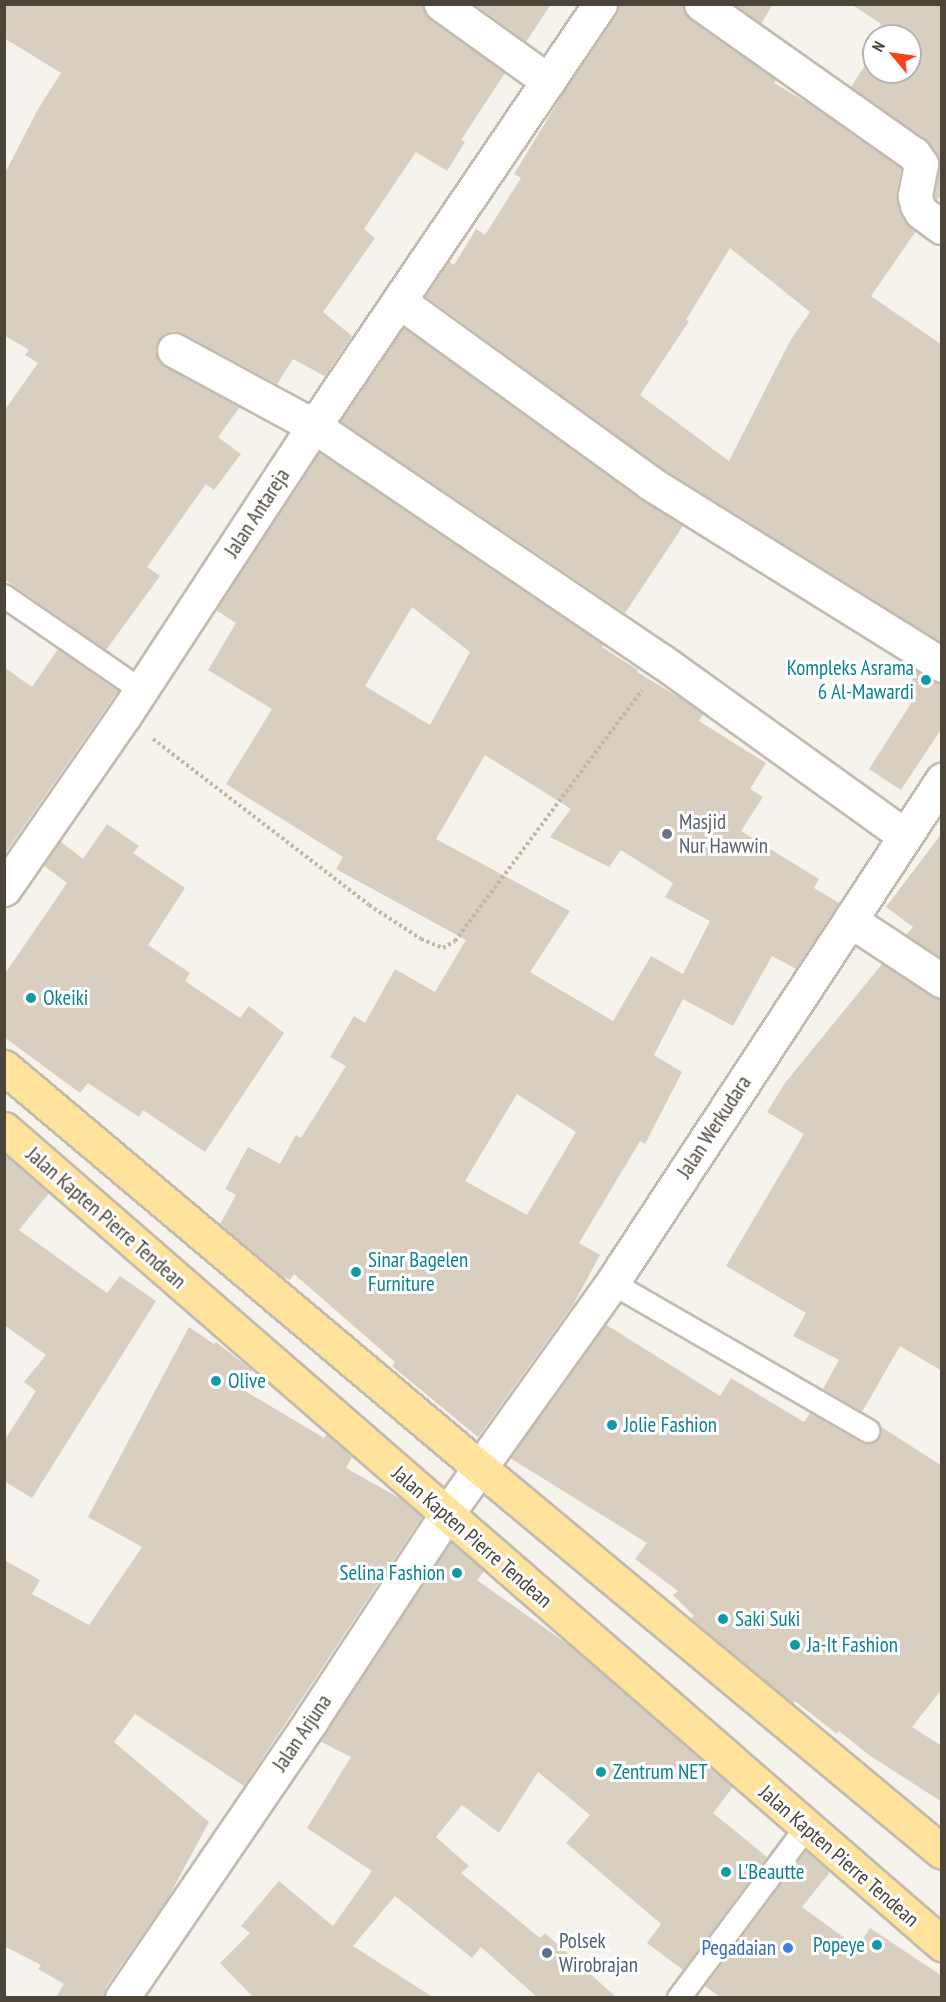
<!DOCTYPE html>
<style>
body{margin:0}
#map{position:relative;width:946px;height:2002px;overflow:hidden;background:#f6f3ec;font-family:"PT Sans Narrow",sans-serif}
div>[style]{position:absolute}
.building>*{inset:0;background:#d8cfc1}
.path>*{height:4px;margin-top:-2px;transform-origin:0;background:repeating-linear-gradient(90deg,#c4b79f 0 3px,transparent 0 6px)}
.roads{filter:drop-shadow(2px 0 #c2bbae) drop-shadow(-2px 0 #c2bbae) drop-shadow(0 2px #c2bbae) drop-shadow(0 -2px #c2bbae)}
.lane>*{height:22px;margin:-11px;padding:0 11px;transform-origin:11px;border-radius:11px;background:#fff}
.street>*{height:33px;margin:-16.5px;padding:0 16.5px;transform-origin:16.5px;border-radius:16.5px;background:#fff}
.primary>*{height:33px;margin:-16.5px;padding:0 16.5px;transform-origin:16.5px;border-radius:16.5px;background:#ffe39c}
.dots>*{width:16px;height:16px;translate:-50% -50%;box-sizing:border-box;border:3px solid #fff;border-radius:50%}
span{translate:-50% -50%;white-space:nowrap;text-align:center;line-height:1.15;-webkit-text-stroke:6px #fff;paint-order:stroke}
.street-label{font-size:21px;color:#4b4439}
.culture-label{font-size:21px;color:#0d838f}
.right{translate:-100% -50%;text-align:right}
.left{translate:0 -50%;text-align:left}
.worship-label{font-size:21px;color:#5b616d}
.service-label{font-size:21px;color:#4e5e75}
.shop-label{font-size:21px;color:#366cbe}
.frame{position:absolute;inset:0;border:6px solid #4b4439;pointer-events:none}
.north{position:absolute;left:862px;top:24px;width:60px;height:60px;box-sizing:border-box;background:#fff;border:2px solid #b7b4b0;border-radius:50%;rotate:299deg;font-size:16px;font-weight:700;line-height:24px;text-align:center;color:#4b4439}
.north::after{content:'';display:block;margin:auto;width:21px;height:27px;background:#fc3f1d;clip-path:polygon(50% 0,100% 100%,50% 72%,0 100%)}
</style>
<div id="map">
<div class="building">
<div style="clip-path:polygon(4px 4px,423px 4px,430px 19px,505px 73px,461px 140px,465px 142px,447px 171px,416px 152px,364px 229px,375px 238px,323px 312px,352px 336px,325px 376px,293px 359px,277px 384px,182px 333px,173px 331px,164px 334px,158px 341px,155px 351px,158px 359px,165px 366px,240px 407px,218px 437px,241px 454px,214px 490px,206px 484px,147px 567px,160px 576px,106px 650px,4px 579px,4px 411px,38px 363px,25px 355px,29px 350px,4px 335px,4px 175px,38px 109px,61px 73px,4px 38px)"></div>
<div style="clip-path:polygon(474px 4px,551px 4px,526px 42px)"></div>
<div style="clip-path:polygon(evenodd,619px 4px,683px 4px,690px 19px,776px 80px,774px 83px,818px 109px,901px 168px,897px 193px,899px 209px,905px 222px,916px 231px,871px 296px,942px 345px,942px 643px,660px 467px,425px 296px,448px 261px,454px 265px,476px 229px,485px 235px,521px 178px,514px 174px,572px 79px,616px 15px,619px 4px,730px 248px,810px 312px,790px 341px,729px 461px,640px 395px,689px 321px,686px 320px,730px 248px)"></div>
<div style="clip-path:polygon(734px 4px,773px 4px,761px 24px)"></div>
<div style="clip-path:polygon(851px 4px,942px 4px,942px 194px,937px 200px,934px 196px,939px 160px,929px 143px,851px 87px,874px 51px,874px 72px,910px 72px,910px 36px,874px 36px,874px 42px,871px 40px,881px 24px)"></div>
<div style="clip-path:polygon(403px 327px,639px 498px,683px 526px,625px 613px,340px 421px)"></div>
<div style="clip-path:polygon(evenodd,319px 452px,604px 644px,602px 647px,638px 670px,637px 672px,685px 701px,703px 714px,699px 721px,766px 763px,750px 789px,763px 797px,741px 831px,819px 879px,814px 888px,839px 903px,796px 969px,772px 956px,733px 1026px,683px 999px,654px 1055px,682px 1072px,645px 1144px,640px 1141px,579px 1243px,600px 1255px,573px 1305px,478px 1437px,392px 1366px,395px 1362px,294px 1274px,290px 1280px,280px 1275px,220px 1224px,236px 1195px,225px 1189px,248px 1147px,280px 1164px,296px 1135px,301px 1138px,346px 1066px,330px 1057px,354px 1016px,365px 1023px,395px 969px,435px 992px,466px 940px,336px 869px,343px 857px,226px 784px,272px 709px,208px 670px,236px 623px,216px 610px,319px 452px,412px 607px,470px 652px,430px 725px,365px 686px,412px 607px,319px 452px,485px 755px,571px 809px,550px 837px,609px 867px,621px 850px,673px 883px,665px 897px,710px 921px,683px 974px,651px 956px,613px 1021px,530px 972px,570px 911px,436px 839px,485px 755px,319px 452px,517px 1094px,576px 1132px,527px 1215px,465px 1181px,517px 1094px)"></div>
<div style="clip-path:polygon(58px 649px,118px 691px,4px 855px,4px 667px,32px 687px)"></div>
<div style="clip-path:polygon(917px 671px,942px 684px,942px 728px,901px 790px,869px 769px,917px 694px,907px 688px)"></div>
<div style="clip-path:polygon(107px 824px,139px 846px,133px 853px,185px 888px,148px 945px,190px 973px,185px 981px,240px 1018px,249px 1006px,284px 1033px,205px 1152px,143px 1110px,139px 1117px,88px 1083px,80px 1093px,4px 1037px,4px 975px,67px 883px,43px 865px,60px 841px,83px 859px)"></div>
<div style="clip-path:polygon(942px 833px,942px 958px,906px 935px,913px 927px,886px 907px)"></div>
<div style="clip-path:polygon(882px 964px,932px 997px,942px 1000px,942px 1371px,900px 1346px,862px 1412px,823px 1389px,839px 1360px,793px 1336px,806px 1313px,726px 1266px,804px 1134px,767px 1112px,785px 1083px)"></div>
<div style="clip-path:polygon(4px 1154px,49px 1193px,19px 1230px,107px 1293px,120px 1276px,156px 1301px,32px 1498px,4px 1481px,4px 1441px,36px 1391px,24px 1382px,46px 1355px,4px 1325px)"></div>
<div style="clip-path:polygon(605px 1324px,720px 1396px,731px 1378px,804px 1422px,810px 1413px,862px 1443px,875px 1442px,880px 1437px,880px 1426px,942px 1466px,942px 1689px,912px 1727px,942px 1746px,942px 1802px,869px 1755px,839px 1731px,837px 1734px,795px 1701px,793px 1704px,691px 1619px,694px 1616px,673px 1595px,678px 1591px,635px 1559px,647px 1543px,510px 1458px)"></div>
<div style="clip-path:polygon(189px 1327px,214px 1344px,216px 1342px,252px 1370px,240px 1388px,324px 1438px,327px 1434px,352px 1457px,346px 1468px,401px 1499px,422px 1517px,244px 1786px,135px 1714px,114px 1742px,209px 1822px,168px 1898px,106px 1987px,103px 1998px,56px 1998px,64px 1984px,38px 1969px,41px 1965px,4px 1946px,4px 1560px,40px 1580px,32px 1594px,89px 1625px,142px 1547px,88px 1517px)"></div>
<div style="clip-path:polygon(451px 1542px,484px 1571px,477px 1580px,573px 1648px,733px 1787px,713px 1813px,767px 1857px,683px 1970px,647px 1943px,661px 1924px,566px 1843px,590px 1815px,538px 1772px,499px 1833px,462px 1805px,436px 1837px,469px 1866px,461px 1873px,540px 1938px,545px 1933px,617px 1998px,538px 1998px,481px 1947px,472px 1958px,395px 1896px,353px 1946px,434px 1998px,254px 1998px,220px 1963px,250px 1933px,241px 1926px,279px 1881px,333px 1926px,372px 1871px,307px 1828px,351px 1757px,320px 1741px)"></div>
<div style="clip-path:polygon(806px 1851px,830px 1872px,802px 1907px,857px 1947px,870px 1928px,942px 1976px,942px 1998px,721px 1998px,705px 1986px)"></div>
</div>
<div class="path">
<div style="left:153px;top:739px;width:272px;rotate:37.5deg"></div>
<div style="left:369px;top:905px;width:62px;rotate:33.2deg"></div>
<div style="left:421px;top:939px;width:24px;rotate:22deg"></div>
<div style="left:443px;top:948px;width:14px;rotate:-30deg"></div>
<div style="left:455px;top:941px;width:313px;rotate:-53.3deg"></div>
</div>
<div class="roads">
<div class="lane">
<div style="left:4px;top:596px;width:166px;rotate:34.5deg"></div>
<div style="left:612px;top:1283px;width:296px;rotate:30deg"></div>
<div style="left:679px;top:1998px;width:212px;rotate:-53.2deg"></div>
</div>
<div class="street">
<div style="left:441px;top:4px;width:132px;rotate:35.7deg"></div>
<div style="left:701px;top:4px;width:261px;rotate:35.2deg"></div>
<div style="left:914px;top:154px;width:12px;rotate:55deg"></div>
<div style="left:921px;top:164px;width:33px;rotate:101deg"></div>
<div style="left:915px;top:196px;width:9px;rotate:77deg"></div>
<div style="left:917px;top:205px;width:8px;rotate:60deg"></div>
<div style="left:921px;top:212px;width:26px;rotate:36deg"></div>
<div style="left:399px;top:301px;width:310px;rotate:35.9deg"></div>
<div style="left:650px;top:483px;width:344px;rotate:31.9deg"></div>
<div style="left:174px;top:350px;width:159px;rotate:28.5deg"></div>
<div style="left:314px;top:426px;width:421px;rotate:34.1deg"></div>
<div style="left:663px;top:662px;width:298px;rotate:35.7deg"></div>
<div style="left:4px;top:889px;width:211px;rotate:-55.3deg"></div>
<div style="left:124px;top:716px;width:347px;rotate:-56.8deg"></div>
<div style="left:314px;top:426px;width:510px;rotate:-55.87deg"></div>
<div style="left:850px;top:920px;width:110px;rotate:33.5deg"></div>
<div style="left:122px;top:1998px;width:338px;rotate:-55.7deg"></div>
<div style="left:312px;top:1719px;width:244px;rotate:-56.7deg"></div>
<div style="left:446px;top:1515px;width:285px;rotate:-54.4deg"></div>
<div style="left:612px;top:1283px;width:602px;rotate:-56.73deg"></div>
</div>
<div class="primary">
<div style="left:4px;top:1067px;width:621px;rotate:40.1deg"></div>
<div style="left:479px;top:1467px;width:602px;rotate:39.74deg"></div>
<div style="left:4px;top:1129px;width:1243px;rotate:40.99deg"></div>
</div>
</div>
<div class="dots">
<div style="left:926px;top:680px;background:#0f9aa8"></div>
<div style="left:667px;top:834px;background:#6b7280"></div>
<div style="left:31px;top:998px;background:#0f9aa8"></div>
<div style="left:356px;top:1272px;background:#0f9aa8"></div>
<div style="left:216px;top:1381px;background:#0f9aa8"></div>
<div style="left:612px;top:1425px;background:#0f9aa8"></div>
<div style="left:457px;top:1573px;background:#0f9aa8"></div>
<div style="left:723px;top:1619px;background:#0f9aa8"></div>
<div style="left:795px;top:1645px;background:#0f9aa8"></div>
<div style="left:601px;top:1772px;background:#0f9aa8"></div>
<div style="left:726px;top:1872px;background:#0f9aa8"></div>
<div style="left:877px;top:1945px;background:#0f9aa8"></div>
<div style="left:788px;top:1948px;background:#3f7fe0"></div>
<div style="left:547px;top:1953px;background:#5c6f8a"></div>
</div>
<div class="street-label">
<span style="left:257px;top:513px;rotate:-57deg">Jalan Antareja</span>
<span style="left:714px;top:1127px;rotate:-57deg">Jalan Werkudara</span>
<span style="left:106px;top:1218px;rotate:41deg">Jalan Kapten Pierre Tendean</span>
<span style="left:472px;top:1537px;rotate:41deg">Jalan Kapten Pierre Tendean</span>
<span style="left:302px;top:1733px;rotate:-56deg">Jalan Arjuna</span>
<span style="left:839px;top:1856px;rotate:41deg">Jalan Kapten Pierre Tendean</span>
</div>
<div class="culture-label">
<span class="right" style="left:914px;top:680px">Kompleks Asrama<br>6 Al-Mawardi</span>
<span class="left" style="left:43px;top:998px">Okeiki</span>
<span class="left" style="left:368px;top:1272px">Sinar Bagelen<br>Furniture</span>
<span class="left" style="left:228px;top:1381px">Olive</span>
<span class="left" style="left:624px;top:1425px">Jolie Fashion</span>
<span class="right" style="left:445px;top:1573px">Selina Fashion</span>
<span class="left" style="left:735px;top:1619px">Saki Suki</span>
<span class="left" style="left:807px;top:1645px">Ja-It Fashion</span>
<span class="left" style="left:613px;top:1772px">Zentrum NET</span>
<span class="left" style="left:738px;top:1872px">L'Beautte</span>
<span class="right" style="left:865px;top:1945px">Popeye</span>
</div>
<div class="worship-label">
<span class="left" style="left:679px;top:834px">Masjid<br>Nur Hawwin</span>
</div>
<div class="service-label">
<span class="left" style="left:559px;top:1953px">Polsek<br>Wirobrajan</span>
</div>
<div class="shop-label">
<span class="right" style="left:776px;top:1948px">Pegadaian</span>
</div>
<div class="frame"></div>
<div class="north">N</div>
</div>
